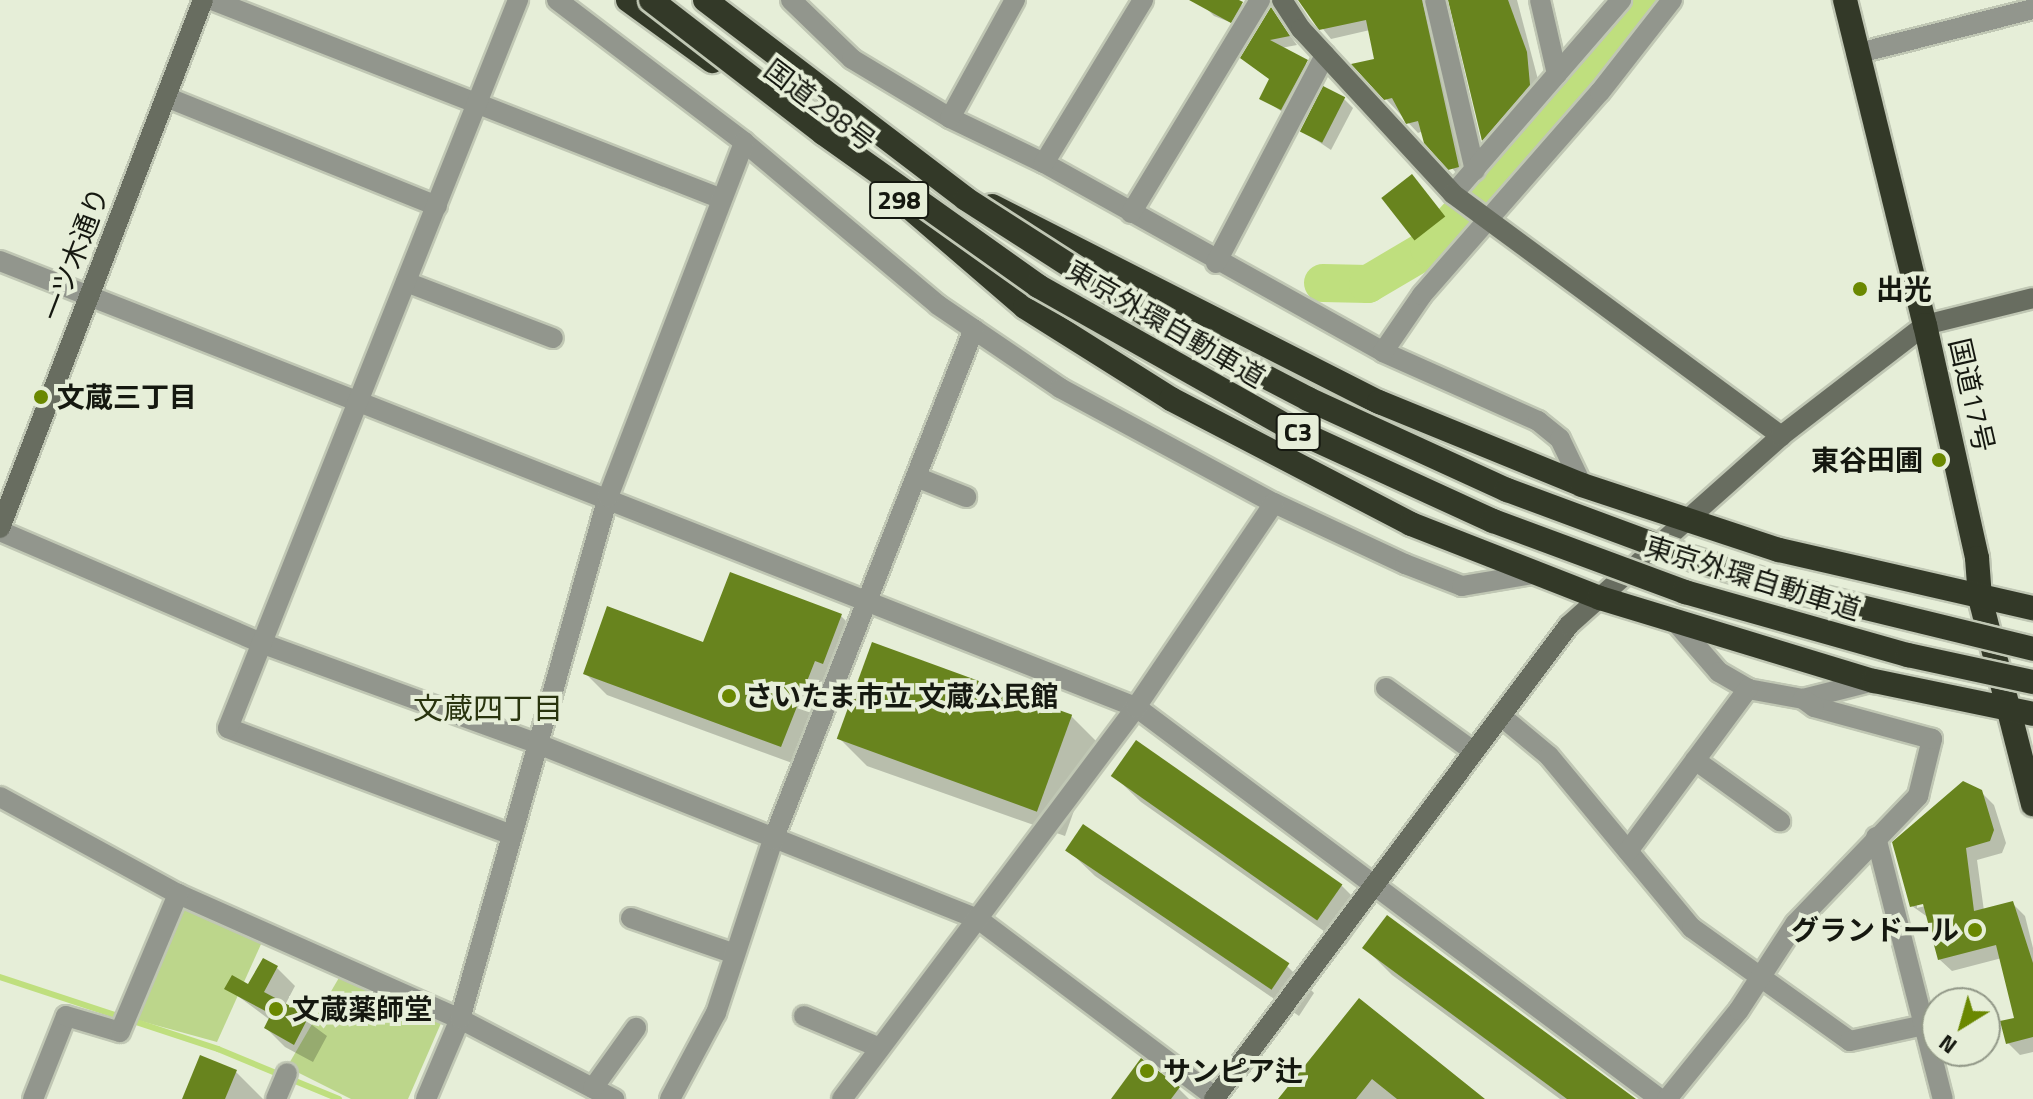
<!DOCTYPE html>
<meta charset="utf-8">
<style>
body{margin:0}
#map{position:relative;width:2033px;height:1099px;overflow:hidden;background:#e6eed8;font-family:"Titillium Web","Noto Sans JP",sans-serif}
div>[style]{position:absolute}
.green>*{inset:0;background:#bcd68b}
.shadow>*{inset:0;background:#0003;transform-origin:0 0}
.stream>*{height:6px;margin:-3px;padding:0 3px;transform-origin:3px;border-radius:3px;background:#bfdf7e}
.river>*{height:38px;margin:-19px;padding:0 19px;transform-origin:19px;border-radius:19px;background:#bfdf7e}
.building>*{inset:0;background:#68841e;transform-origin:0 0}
.roads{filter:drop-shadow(2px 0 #c0c7b4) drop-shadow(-2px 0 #c0c7b4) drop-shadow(0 2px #c0c7b4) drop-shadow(0 -2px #c0c7b4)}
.street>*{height:20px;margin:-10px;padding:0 10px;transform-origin:10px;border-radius:10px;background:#92968d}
.secondary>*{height:20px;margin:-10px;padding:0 10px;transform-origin:10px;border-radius:10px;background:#686d60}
.highway>*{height:24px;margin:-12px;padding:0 12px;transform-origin:12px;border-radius:12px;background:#333928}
.bridges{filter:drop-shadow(2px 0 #c0c7b4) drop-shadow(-2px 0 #c0c7b4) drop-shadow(0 2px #c0c7b4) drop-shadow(0 -2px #c0c7b4)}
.highway-bridge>*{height:24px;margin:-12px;padding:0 12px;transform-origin:12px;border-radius:12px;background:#333928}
.dots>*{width:22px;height:22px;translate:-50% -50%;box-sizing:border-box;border:4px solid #e6eed8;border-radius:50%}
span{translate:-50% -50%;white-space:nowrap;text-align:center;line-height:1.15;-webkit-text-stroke:8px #e6eed8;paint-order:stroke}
.shield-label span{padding:2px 6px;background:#e6eed8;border:2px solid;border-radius:6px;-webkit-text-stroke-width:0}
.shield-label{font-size:26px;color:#151810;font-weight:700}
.street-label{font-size:28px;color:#151810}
.poi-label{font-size:28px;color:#151810;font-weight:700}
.left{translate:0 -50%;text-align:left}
.right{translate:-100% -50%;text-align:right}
.neighbourhood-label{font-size:30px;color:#29340e}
.north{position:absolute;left:1921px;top:987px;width:80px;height:80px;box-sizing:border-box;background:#e6eed8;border:2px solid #929888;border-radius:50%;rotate:217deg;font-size:22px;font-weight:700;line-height:32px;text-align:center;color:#151810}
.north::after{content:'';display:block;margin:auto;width:28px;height:36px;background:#6a8800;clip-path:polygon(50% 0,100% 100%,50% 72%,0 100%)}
</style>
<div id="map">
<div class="green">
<div style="clip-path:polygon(179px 907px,262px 942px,217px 1042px,126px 1017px)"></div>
<div style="clip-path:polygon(340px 976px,442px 1021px,408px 1099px,351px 1099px,287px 1067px)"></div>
</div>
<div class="shadow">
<div style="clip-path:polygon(1211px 0,1235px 0,1251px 13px,1240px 26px,1214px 16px,1206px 8px)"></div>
<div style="clip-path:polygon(1300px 0,1437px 0,1469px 175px,1460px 178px,1423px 131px,1418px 133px,1386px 99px,1370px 30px,1331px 39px)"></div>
<div style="clip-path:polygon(1450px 0,1517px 0,1541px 91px,1493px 149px,1483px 140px)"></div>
<div style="clip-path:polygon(1271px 10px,1297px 45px,1281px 48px,1316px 70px,1291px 118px,1262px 98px,1271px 80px,1252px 66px)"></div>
<div style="clip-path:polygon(1344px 99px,1353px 108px,1331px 150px,1304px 132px)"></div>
<div style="left:1412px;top:177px;width:70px;height:36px;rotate:50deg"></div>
<div style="clip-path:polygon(841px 616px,862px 637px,803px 767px,607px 695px,586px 674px)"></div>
<div style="clip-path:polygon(1071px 716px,1098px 743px,1065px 836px,867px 766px,840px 739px)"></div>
<div style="clip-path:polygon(1114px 776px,1342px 886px,1369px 913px,1345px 946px,1141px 802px)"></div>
<div style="clip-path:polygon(evenodd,1981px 792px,1994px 805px,2006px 843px,2002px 853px,1977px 860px,1984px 911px,2012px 903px,2025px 916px,2033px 948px,2033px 1052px,2020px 1055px,2008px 1043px,2017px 1019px,2002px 958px,1952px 971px,1939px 959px,1929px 918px,1912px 906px,1981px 792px,1917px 904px,1934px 904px,1917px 908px,1917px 904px)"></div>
<div style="clip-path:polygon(1068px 850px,1287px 966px,1314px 993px,1299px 1016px,1095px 876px)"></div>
<div style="clip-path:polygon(1365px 948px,1633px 1099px,1560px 1099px,1392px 975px)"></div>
<div style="clip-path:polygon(277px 968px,295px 986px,285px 1005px,327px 1036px,313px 1062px,285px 1047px,266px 1028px,270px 1020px,227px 988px,249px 986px)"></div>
<div style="clip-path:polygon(1359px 1001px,1481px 1099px,1281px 1099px)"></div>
<div style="clip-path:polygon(236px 1072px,263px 1099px,184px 1099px)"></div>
<div style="clip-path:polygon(1179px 1089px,1189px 1099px,1121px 1099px)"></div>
</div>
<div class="stream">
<div style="left:0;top:977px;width:230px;rotate:18.3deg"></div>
<div style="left:218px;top:1049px;width:131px;rotate:22.5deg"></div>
</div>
<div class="river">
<div style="left:1323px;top:283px;width:45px;rotate:1.3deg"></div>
<div style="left:1368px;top:284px;width:71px;rotate:-30.5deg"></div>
<div style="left:1429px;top:248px;width:229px;rotate:-47.5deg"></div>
<div style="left:1584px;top:79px;width:98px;rotate:-53.7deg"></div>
</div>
<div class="building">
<div style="clip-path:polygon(1189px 0,1239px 0,1243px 2px,1231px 23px)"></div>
<div style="clip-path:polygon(1298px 0,1422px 0,1459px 167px,1448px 170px,1424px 143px,1418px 121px,1406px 124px,1392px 98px,1384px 100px,1351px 64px,1374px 59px,1366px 20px,1319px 30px)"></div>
<div style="clip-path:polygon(1448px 0,1508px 0,1527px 52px,1530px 85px,1482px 141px)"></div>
<div style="clip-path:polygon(1271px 7px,1290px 36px,1270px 40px,1308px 60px,1281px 110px,1259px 99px,1269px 79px,1240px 58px)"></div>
<div style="left:1323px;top:86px;width:25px;height:51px;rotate:27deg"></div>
<div style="left:1412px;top:174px;width:54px;height:39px;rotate:52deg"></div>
<div style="clip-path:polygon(730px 572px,842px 614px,823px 664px,815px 661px,781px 747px,583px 674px,607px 606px,703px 642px)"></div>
<div style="left:872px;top:642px;width:213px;height:103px;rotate:20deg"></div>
<div style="left:1136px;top:740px;width:252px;height:44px;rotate:35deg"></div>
<div style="clip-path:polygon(1963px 781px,1982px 790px,1994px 830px,1990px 841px,1966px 848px,1974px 911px,2013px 901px,2033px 963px,2033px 1037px,2006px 1044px,2000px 1021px,2014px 1018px,1996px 945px,1938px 960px,1923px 904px,1910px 907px,1892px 842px)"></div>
<div style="left:1083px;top:824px;width:249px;height:32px;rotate:34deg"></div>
<div style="clip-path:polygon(1387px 915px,1636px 1099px,1567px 1099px,1362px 948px)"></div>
<div style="clip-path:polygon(263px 958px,278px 966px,264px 992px,309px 1016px,294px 1045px,264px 1028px,271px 1014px,224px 989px,232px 975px,248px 984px)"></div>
<div style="clip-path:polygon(1359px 998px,1485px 1099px,1397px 1099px,1372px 1079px,1356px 1099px,1278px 1099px)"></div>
<div style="clip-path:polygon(200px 1055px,237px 1070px,225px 1099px,182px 1099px)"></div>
<div style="clip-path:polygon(1141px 1058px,1180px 1087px,1171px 1099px,1111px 1099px)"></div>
</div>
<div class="roads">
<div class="street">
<div style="left:212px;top:0;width:547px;rotate:21.32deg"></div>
<div style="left:557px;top:0;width:235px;rotate:37.2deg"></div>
<div style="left:744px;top:142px;width:253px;rotate:40deg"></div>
<div style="left:938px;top:305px;width:148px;rotate:34.2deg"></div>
<div style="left:1060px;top:388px;width:243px;rotate:28.3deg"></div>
<div style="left:1274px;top:503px;width:145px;rotate:25deg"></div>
<div style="left:1405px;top:564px;width:61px;rotate:21.1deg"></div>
<div style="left:1462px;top:586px;width:72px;rotate:-9.6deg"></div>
<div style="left:791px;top:0;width:85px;rotate:44deg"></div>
<div style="left:852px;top:59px;width:114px;rotate:31deg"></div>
<div style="left:950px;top:118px;width:104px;rotate:25.6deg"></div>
<div style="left:1044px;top:163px;width:388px;rotate:29.1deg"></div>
<div style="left:1383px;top:352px;width:170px;rotate:24deg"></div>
<div style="left:1538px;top:421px;width:28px;rotate:39deg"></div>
<div style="left:1560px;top:439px;width:51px;rotate:64.4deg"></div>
<div style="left:1435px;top:0;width:175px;rotate:76.8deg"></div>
<div style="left:1540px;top:0;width:76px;rotate:77.1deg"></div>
<div style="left:1859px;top:53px;width:179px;rotate:-14.2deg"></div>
<div style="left:166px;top:97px;width:292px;rotate:21.9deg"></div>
<div style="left:950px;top:118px;width:135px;rotate:-61.2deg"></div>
<div style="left:1044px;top:163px;width:191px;rotate:-58.7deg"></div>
<div style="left:1453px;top:194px;width:257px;rotate:-49.1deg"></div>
<div style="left:1131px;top:213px;width:249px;rotate:-58.8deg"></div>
<div style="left:0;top:261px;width:1220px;rotate:21.44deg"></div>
<div style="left:1136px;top:707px;width:654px;rotate:36.8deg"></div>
<div style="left:1216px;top:263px;width:235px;rotate:-62.3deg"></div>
<div style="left:406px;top:282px;width:157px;rotate:20.9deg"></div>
<div style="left:1383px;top:352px;width:69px;rotate:-55.6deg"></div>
<div style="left:1422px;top:295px;width:270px;rotate:-48.8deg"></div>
<div style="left:1600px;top:92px;width:117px;rotate:-52deg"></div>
<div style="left:916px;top:477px;width:54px;rotate:21.8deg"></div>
<div style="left:0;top:531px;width:284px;rotate:23.2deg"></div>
<div style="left:261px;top:643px;width:295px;rotate:20deg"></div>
<div style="left:538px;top:744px;width:474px;rotate:21.7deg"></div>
<div style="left:978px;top:919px;width:296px;rotate:36.9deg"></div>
<div style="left:1672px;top:618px;width:72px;rotate:49deg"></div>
<div style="left:1719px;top:672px;width:34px;rotate:30deg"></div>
<div style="left:1748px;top:689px;width:56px;rotate:10.3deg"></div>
<div style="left:1803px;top:699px;width:73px;rotate:-14.2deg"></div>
<div style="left:1386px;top:688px;width:107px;rotate:35.9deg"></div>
<div style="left:1501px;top:716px;width:62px;rotate:39.8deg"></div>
<div style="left:1549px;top:756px;width:224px;rotate:50.3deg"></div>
<div style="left:1692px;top:928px;width:194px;rotate:35.6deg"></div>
<div style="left:1850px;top:1041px;width:76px;rotate:-12.2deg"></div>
<div style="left:1695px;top:760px;width:105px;rotate:35.7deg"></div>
<div style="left:0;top:797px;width:203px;rotate:28.6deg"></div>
<div style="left:178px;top:894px;width:308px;rotate:23.9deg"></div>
<div style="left:460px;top:1019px;width:174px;rotate:27.5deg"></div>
<div style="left:512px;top:835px;width:303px;rotate:-159.4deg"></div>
<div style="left:228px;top:728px;width:784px;rotate:-68.28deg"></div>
<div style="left:1876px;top:837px;width:270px;rotate:75.7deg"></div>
<div style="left:1628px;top:851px;width:202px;rotate:-53.5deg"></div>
<div style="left:631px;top:918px;width:107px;rotate:19.1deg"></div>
<div style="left:804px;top:1016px;width:82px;rotate:22.8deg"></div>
<div style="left:593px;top:1088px;width:74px;rotate:-54.4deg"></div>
<div style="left:33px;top:1099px;width:89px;rotate:-68.3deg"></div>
<div style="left:66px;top:1016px;width:56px;rotate:16.5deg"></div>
<div style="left:120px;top:1032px;width:150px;rotate:-67.2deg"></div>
<div style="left:276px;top:1099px;width:28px;rotate:-67deg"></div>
<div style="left:426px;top:1099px;width:87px;rotate:-67deg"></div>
<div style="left:460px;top:1019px;width:543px;rotate:-74.17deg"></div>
<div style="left:608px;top:497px;width:380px;rotate:-69deg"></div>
<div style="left:670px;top:1099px;width:98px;rotate:-61.9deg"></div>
<div style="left:716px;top:1013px;width:182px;rotate:-71.8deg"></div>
<div style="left:773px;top:840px;width:549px;rotate:-68.53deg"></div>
<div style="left:842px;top:1099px;width:490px;rotate:-53.1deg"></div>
<div style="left:1136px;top:707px;width:246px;rotate:-55.9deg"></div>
<div style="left:1667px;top:1099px;width:114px;rotate:-51deg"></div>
<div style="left:1739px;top:1010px;width:103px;rotate:-56.9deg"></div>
<div style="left:1795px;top:924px;width:178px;rotate:-46.1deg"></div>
<div style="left:1918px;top:796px;width:59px;rotate:-76.2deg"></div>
<div style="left:1932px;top:739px;width:122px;rotate:-164.8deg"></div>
<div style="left:1814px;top:707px;width:14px;rotate:-144deg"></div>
</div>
<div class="secondary">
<div style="left:1282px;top:0;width:35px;rotate:57deg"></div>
<div style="left:1301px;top:29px;width:224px;rotate:47.3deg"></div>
<div style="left:1453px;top:194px;width:408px;rotate:36.4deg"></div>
<div style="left:0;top:528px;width:566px;rotate:-68.97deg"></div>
<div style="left:1214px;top:1099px;width:592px;rotate:-53.17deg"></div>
<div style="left:1569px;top:625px;width:284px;rotate:-41.7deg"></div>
<div style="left:1781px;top:436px;width:182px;rotate:-37.6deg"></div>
<div style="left:1925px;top:325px;width:111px;rotate:-14deg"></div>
</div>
<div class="highway">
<div style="left:628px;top:0;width:104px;rotate:36deg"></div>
<div style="left:1845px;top:0;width:335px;rotate:76.2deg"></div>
<div style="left:1925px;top:325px;width:239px;rotate:77.4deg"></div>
<div style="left:1977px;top:558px;width:40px;rotate:85.7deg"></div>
<div style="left:1980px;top:598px;width:213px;rotate:75.6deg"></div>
<div style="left:992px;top:206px;width:434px;rotate:26.9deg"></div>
<div style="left:1379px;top:402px;width:219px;rotate:22.2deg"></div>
<div style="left:1582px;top:485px;width:207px;rotate:18.3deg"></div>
<div style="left:1779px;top:550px;width:261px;rotate:12.9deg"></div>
<div style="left:910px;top:208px;width:152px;rotate:40.7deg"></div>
<div style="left:1025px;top:307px;width:173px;rotate:32.2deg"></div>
<div style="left:1171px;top:399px;width:271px;rotate:27.5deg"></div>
<div style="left:1411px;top:524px;width:203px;rotate:21.4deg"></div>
<div style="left:1600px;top:598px;width:286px;rotate:16.9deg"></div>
<div style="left:1874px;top:681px;width:162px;rotate:11.7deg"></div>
</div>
</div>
<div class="bridges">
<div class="highway-bridge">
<div style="left:651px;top:0;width:217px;rotate:37.7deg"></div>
<div style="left:823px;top:133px;width:264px;rotate:35.4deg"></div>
<div style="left:1038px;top:286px;width:291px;rotate:29.4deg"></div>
<div style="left:1292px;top:429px;width:221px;rotate:24.6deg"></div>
<div style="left:1493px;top:521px;width:205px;rotate:20.3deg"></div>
<div style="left:1685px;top:592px;width:232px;rotate:15.8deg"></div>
<div style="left:1908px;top:655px;width:128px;rotate:12.2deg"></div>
<div style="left:705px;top:0;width:328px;rotate:37.3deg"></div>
<div style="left:966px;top:199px;width:213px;rotate:32.7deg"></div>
<div style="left:1145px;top:314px;width:184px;rotate:27.5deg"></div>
<div style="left:1308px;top:399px;width:219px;rotate:24.6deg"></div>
<div style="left:1507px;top:490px;width:199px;rotate:20.3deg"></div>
<div style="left:1694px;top:559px;width:115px;rotate:17.2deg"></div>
<div style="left:1804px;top:593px;width:236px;rotate:13.7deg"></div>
</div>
</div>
<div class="dots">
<div style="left:1860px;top:289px;background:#6a8800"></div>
<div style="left:41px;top:397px;background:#6a8800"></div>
<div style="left:1939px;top:460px;background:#6a8800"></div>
<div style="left:729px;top:696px;background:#6a8800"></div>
<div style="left:1975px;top:930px;background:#6a8800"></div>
<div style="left:276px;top:1009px;background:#6a8800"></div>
<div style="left:1147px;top:1071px;background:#6a8800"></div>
</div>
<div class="shield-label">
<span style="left:899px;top:200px">298</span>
<span style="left:1298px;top:432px">C3</span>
</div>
<div class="street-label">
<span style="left:820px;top:105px;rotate:37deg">国道298号</span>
<span style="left:75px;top:254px;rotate:-69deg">一ツ木通り</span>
<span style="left:1166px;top:324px;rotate:30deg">東京外環自動車道</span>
<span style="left:1972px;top:395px;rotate:77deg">国道17号</span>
<span style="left:1753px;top:578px;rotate:17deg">東京外環自動車道</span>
</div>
<div class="poi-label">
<span class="left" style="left:1876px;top:289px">出光</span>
<span class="left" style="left:57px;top:397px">文蔵三丁目</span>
<span class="right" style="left:1923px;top:460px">東谷田圃</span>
<span class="left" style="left:745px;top:696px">さいたま市立 文蔵公民館</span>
<span class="right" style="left:1959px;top:930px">グランドール</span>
<span class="left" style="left:292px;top:1009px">文蔵薬師堂</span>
<span class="left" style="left:1163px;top:1071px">サンピア辻</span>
</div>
<div class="neighbourhood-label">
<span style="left:488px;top:708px">文蔵四丁目</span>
</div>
<div class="north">N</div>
</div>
